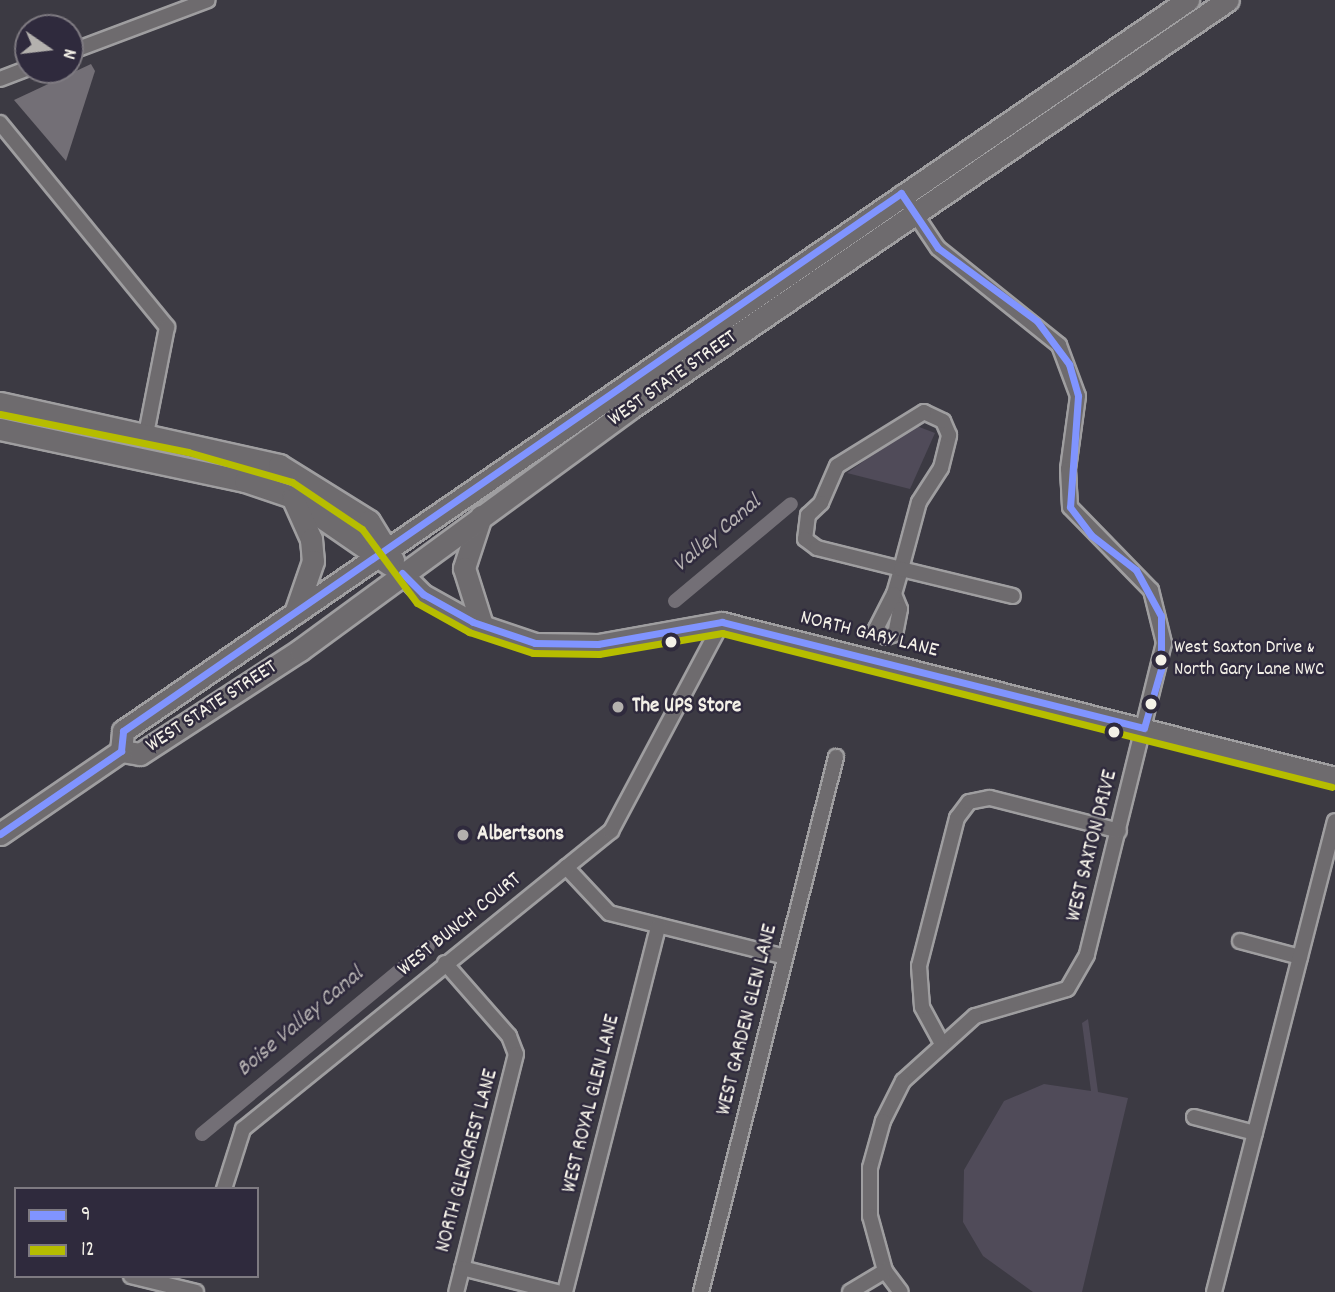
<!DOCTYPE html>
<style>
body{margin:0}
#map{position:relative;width:1335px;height:1292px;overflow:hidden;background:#3c3a43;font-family:Dekko,sans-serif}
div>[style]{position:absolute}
.green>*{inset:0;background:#504b59}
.water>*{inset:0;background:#736f76}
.canal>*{height:14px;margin:-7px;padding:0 7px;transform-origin:7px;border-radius:7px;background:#736f76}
.roads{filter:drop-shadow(2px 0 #9f9ea0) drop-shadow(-2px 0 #9f9ea0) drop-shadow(0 2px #9f9ea0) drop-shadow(0 -2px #9f9ea0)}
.street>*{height:14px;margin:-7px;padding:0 7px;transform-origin:7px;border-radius:7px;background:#6e6b6e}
.secondary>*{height:19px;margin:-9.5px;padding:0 9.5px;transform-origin:9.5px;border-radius:9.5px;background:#6e6b6e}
.primary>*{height:21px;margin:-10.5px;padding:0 10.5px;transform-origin:10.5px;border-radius:10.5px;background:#6e6b6e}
.bus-1>*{height:7px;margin:-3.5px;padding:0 3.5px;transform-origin:3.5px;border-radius:3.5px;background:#8094ff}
.bus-2>*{height:7px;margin:-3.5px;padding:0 3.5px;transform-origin:3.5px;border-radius:3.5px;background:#b6bd00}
.dots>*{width:19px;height:19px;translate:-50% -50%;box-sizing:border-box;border:4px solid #2f2a3d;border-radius:50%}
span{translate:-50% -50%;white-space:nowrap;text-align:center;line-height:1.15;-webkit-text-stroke:5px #2f2a3d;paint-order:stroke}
.bus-label{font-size:19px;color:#f4f1e8}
.left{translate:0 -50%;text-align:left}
.street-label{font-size:21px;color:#f4f1e8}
.poi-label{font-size:21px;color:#f4f1e8;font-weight:700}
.water-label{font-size:23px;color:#b6b2b2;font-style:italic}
.legend{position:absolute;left:14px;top:1187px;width:245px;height:91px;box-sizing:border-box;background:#2f2a3d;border:2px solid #7e7a81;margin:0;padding:9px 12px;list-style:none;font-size:21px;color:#f4f1e8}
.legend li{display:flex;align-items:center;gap:14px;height:35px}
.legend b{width:35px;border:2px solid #7e7a81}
.north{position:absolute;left:14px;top:14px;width:70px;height:70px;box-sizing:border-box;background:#2f2a3d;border:2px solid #7e7a81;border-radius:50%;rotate:104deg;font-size:19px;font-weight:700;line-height:28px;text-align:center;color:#f4f1e8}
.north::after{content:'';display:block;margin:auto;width:24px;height:32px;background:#b4b1ae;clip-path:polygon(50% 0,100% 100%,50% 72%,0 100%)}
</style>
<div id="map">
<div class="green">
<div style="clip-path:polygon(914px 425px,935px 433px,910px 489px,847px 473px)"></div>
<div style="clip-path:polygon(1088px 1019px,1098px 1092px,1128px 1098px,1082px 1292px,1033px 1292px,983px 1256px,963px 1222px,964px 1170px,1004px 1101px,1044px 1084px,1091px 1091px,1082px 1023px)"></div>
</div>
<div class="water">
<div style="clip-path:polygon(91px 64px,95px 71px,66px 161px,14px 100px)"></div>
</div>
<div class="canal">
<div style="left:675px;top:601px;width:151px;rotate:-39.9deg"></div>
<div style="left:202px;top:1134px;width:293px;rotate:-39.6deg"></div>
</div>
<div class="roads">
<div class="street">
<div style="left:70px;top:52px;width:147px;rotate:-20.6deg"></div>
<div style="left:0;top:79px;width:30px;rotate:-21deg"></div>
<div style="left:0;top:123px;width:264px;rotate:50.7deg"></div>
<div style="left:167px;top:327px;width:109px;rotate:101.1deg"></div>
<div style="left:901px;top:193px;width:66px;rotate:56.1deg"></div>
<div style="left:938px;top:248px;width:155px;rotate:38.7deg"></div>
<div style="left:1059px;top:345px;width:54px;rotate:69.6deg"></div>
<div style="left:1078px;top:396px;width:74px;rotate:97.8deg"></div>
<div style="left:1068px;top:469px;width:38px;rotate:87deg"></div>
<div style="left:1070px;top:507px;width:116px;rotate:45.7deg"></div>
<div style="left:1151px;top:590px;width:55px;rotate:76.2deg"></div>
<div style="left:1164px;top:643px;width:321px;rotate:103.9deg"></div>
<div style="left:1087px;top:955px;width:39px;rotate:120deg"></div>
<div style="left:1067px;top:989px;width:96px;rotate:163.6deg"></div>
<div style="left:975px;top:1016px;width:97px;rotate:137.9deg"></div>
<div style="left:903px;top:1081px;width:45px;rotate:116.6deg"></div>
<div style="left:883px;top:1121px;width:49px;rotate:105.5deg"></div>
<div style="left:870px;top:1168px;width:48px;rotate:90deg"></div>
<div style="left:870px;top:1216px;width:57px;rotate:74.7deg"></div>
<div style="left:885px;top:1271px;width:26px;rotate:53deg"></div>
<div style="left:894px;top:594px;width:26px;rotate:-74deg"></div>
<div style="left:901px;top:569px;width:69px;rotate:-75deg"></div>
<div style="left:919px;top:502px;width:40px;rotate:-57.1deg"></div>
<div style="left:941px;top:468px;width:34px;rotate:-76deg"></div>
<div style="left:949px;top:435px;width:15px;rotate:-113deg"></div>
<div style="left:943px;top:421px;width:21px;rotate:-155deg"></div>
<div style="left:924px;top:412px;width:102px;rotate:148.2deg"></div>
<div style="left:837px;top:466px;width:40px;rotate:113.4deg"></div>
<div style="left:821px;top:503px;width:18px;rotate:137deg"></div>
<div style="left:808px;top:515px;width:24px;rotate:97deg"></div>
<div style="left:805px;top:539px;width:15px;rotate:37deg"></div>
<div style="left:817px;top:548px;width:87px;rotate:14deg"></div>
<div style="left:901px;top:569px;width:115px;rotate:13.6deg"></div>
<div style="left:894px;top:594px;width:16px;rotate:68deg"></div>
<div style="left:900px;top:609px;width:25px;rotate:101deg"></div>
<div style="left:895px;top:634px;width:9px;rotate:162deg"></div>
<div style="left:886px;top:637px;width:13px;rotate:-141deg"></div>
<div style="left:876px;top:629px;width:39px;rotate:-63deg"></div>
<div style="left:566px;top:867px;width:63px;rotate:46.9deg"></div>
<div style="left:609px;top:913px;width:181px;rotate:14deg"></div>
<div style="left:1240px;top:941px;width:62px;rotate:14.9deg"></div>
<div style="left:445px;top:963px;width:97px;rotate:48.8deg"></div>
<div style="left:509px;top:1036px;width:19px;rotate:69deg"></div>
<div style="left:516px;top:1054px;width:245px;rotate:104.1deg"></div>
<div style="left:942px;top:1044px;width:42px;rotate:-118.4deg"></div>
<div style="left:922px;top:1007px;width:41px;rotate:-94.2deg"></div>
<div style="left:919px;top:966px;width:153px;rotate:-75.6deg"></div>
<div style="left:957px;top:818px;width:20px;rotate:-53deg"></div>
<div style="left:969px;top:802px;width:21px;rotate:-11deg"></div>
<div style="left:990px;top:798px;width:133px;rotate:14.3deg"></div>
<div style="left:1194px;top:1117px;width:63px;rotate:14.7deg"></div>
<div style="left:224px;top:1189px;width:63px;rotate:-72.4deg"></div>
<div style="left:243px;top:1129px;width:474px;rotate:-39deg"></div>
<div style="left:611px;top:831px;width:237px;rotate:-62deg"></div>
<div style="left:462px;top:1268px;width:98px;rotate:14.2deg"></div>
<div style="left:131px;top:1276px;width:67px;rotate:13.8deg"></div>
<div style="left:565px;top:1292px;width:378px;rotate:-75.7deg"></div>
<div style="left:701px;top:1292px;width:552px;rotate:-75.84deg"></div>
<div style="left:850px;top:1292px;width:41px;rotate:-31deg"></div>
<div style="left:1214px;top:1292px;width:486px;rotate:-75.6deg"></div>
</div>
<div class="secondary">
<div style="left:402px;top:573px;width:30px;rotate:45deg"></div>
<div style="left:423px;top:594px;width:57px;rotate:29.2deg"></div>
<div style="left:473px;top:622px;width:65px;rotate:18.7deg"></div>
<div style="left:535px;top:643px;width:63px;rotate:0.9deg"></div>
<div style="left:598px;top:644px;width:126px;rotate:-10.1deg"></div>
<div style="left:722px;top:622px;width:632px;rotate:14.19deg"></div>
</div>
<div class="primary">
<div style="left:0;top:403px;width:286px;rotate:12.5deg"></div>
<div style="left:279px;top:465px;width:106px;rotate:31.9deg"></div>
<div style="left:369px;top:521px;width:46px;rotate:58.4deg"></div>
<div style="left:0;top:429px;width:250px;rotate:12deg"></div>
<div style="left:245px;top:481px;width:50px;rotate:18.8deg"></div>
<div style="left:292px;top:497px;width:118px;rotate:34.6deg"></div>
<div style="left:293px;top:499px;width:44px;rotate:65.8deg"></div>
<div style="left:311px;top:539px;width:22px;rotate:85deg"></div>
<div style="left:313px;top:561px;width:55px;rotate:109.1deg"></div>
<div style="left:481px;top:516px;width:55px;rotate:108.1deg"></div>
<div style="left:464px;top:568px;width:60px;rotate:72.5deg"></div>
<div style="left:121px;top:751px;width:20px;rotate:-84deg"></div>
<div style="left:123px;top:731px;width:1292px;rotate:-34.47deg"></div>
<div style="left:0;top:834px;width:147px;rotate:-34.4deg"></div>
<div style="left:121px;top:751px;width:19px;rotate:9deg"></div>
<div style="left:140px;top:754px;width:191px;rotate:-33deg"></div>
<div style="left:300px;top:650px;width:408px;rotate:-36.2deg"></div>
<div style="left:629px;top:409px;width:725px;rotate:-34.33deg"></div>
</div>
</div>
<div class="bus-1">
<div style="left:402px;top:573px;width:30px;rotate:45deg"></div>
<div style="left:423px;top:594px;width:57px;rotate:29.2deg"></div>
<div style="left:473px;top:622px;width:65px;rotate:18.7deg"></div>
<div style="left:535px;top:643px;width:63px;rotate:0.9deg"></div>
<div style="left:598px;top:644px;width:126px;rotate:-10.1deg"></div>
<div style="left:722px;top:622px;width:435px;rotate:14.1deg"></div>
<div style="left:0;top:834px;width:147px;rotate:-34.4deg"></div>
<div style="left:121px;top:751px;width:20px;rotate:-84deg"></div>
<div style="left:123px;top:731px;width:946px;rotate:-34.66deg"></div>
<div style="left:901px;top:193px;width:66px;rotate:56.1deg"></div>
<div style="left:938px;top:248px;width:123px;rotate:36.4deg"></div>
<div style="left:1037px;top:321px;width:54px;rotate:53.3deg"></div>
<div style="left:1069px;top:364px;width:33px;rotate:74deg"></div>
<div style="left:1078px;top:396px;width:111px;rotate:94.1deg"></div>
<div style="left:1070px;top:507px;width:35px;rotate:53deg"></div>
<div style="left:1091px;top:535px;width:57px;rotate:37.9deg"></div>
<div style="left:1136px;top:570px;width:52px;rotate:61.5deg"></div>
<div style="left:1161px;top:616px;width:53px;rotate:90deg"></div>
<div style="left:1161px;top:669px;width:61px;rotate:106.1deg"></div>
</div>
<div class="bus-2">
<div style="left:0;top:414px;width:192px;rotate:11.4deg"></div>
<div style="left:188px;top:452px;width:108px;rotate:16.1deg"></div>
<div style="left:292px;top:482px;width:84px;rotate:33.9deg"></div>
<div style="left:362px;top:529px;width:92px;rotate:53.4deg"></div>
<div style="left:417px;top:603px;width:60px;rotate:29.1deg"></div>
<div style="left:469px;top:632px;width:67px;rotate:18.2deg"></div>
<div style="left:533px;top:653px;width:66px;rotate:0.9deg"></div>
<div style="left:599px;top:654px;width:125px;rotate:-9.7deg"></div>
<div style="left:722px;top:633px;width:629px;rotate:14.17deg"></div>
</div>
<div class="dots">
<div style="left:671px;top:642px;background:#f4f1e8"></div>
<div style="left:1161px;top:660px;background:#f4f1e8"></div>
<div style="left:1151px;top:704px;background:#f4f1e8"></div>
<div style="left:618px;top:707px;background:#b4b1ae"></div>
<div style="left:1114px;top:732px;background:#f4f1e8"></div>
<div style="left:463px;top:835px;background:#b4b1ae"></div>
</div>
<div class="bus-label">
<span class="left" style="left:1174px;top:660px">West Saxton Drive &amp;<br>North Gary Lane NWC</span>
</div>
<div class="street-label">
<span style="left:673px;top:379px;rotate:-35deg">WEST STATE STREET</span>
<span style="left:869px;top:635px;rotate:14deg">NORTH GARY LANE</span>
<span style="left:212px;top:707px;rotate:-33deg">WEST STATE STREET</span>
<span style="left:1093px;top:846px;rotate:-76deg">WEST SAXTON DRIVE</span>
<span style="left:460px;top:925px;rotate:-39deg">WEST BUNCH COURT</span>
<span style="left:748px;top:1020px;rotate:-76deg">WEST GARDEN GLEN LANE</span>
<span style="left:592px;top:1104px;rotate:-76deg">WEST ROYAL GLEN LANE</span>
<span style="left:468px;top:1161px;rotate:-75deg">NORTH GLENCREST LANE</span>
</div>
<div class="poi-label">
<span class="left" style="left:632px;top:707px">The UPS Store</span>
<span class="left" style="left:477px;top:835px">Albertsons</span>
</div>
<div class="water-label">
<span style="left:718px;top:535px;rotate:-40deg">Valley Canal</span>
<span style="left:301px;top:1023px;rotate:-40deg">Boise Valley Canal</span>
</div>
<ul class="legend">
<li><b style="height:9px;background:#8094ff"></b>9</li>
<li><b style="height:9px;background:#b6bd00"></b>12</li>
</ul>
<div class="north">N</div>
</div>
